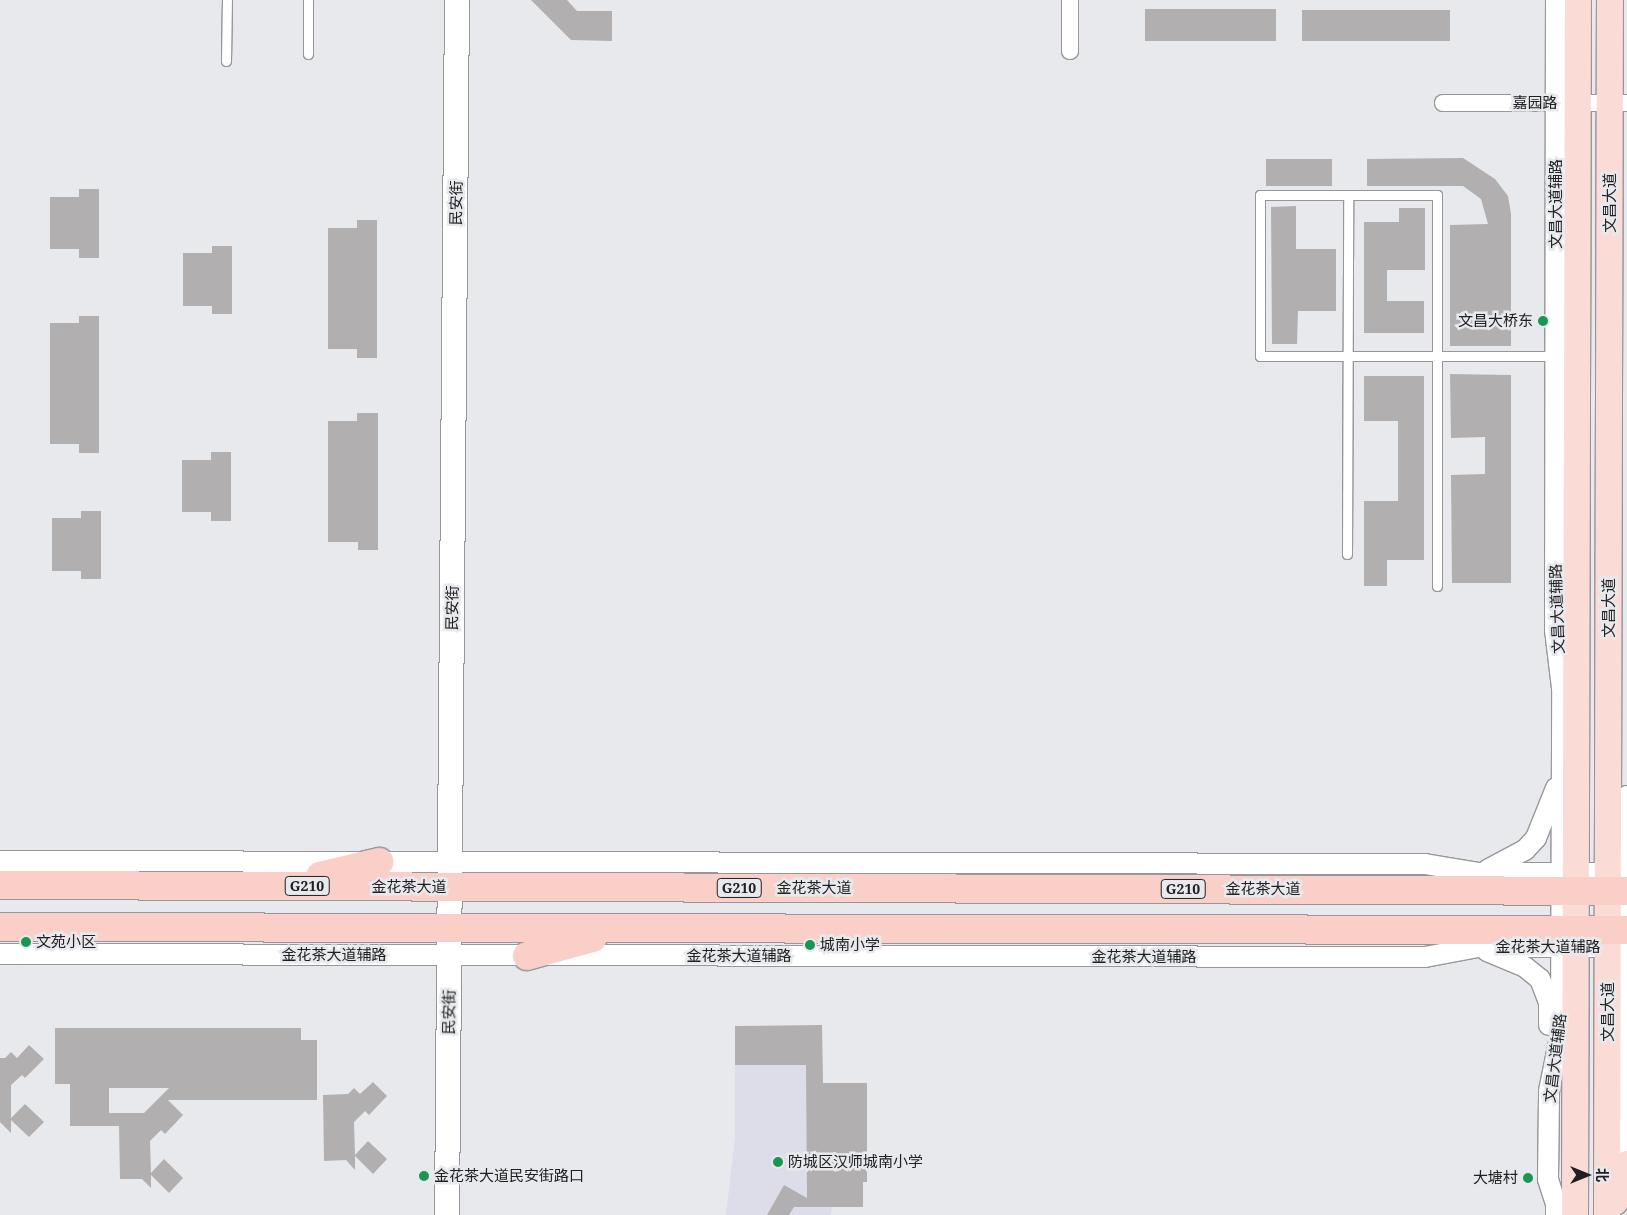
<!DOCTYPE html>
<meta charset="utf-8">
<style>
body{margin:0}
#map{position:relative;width:1627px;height:1215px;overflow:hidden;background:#e8e9ed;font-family:"Noto Serif","Noto Sans SC",serif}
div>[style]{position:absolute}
.built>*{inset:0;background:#dcdde8}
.building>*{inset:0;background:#b2afb1;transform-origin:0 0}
.roads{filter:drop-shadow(1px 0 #97979b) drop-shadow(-1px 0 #97979b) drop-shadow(0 1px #97979b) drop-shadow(0 -1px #97979b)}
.service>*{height:9px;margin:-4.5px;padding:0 4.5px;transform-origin:4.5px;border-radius:4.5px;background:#fff}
.minor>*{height:16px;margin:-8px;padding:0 8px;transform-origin:8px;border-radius:8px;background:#fff}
.tertiary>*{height:20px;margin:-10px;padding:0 10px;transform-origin:10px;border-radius:10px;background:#fff}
.secondary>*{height:24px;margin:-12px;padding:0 12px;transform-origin:12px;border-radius:12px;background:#fff}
.primary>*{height:26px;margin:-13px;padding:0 13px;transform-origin:13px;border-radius:13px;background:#fbdbd6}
.trunk>*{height:28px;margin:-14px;padding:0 14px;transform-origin:14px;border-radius:14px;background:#facfc8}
.dots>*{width:14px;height:14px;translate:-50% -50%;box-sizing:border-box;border:2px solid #e8e9ed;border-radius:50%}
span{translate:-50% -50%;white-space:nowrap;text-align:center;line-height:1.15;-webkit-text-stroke:5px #e8e9ed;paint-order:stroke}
.shield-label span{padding:1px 4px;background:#e8e9ed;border:1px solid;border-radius:4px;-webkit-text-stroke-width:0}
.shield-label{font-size:14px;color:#202022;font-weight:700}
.street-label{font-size:15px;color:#202022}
.poi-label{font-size:15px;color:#202022}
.right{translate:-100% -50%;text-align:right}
.left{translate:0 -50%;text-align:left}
.north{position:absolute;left:1562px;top:1150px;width:50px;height:50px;-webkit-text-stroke:4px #e8e9ed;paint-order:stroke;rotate:90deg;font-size:14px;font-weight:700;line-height:20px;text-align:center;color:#202022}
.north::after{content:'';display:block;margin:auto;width:18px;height:22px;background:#202022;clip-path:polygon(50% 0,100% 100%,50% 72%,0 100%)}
</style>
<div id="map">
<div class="built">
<div style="clip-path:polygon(735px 1065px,823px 1065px,823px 1187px,832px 1207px,831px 1215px,726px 1215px,735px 1137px)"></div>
</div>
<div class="building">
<div style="clip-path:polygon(531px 0,567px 0,577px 11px,612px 11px,612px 41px,571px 40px)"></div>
<div style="left:1145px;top:9px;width:131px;height:32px"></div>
<div style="left:1302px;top:10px;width:148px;height:31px"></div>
<div style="clip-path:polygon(1463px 158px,1495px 179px,1508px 196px,1511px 214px,1511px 346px,1450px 346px,1450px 225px,1488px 224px,1481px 199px,1463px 186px,1367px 186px,1367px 159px)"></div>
<div style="left:1266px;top:159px;width:66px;height:27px"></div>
<div style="clip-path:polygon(79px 189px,99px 189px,99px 258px,79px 258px,79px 249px,50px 249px,50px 197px,79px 197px)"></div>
<div style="clip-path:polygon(1296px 206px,1296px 249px,1336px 249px,1336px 311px,1298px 311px,1297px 344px,1272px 344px,1271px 207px)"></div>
<div style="clip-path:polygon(1399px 208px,1425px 208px,1425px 270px,1387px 270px,1387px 301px,1424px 301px,1424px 333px,1364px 333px,1364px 222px,1399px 222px)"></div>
<div style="clip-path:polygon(357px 220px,377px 220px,377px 358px,357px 358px,357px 349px,328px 349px,328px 228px,357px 228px)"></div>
<div style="clip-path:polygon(212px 246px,232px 246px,232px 314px,212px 314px,212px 306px,183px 306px,183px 253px,212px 253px)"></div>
<div style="clip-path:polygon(79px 316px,99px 316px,99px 453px,79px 453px,79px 444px,50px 444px,50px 323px,79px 323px)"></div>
<div style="clip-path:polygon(1450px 374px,1511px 375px,1511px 583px,1452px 583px,1451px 475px,1485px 474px,1485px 437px,1451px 438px)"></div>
<div style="clip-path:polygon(1364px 376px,1424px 376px,1424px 560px,1387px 560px,1387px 586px,1364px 586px,1364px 501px,1398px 501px,1398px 421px,1364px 421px)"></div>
<div style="clip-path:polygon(357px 413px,378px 413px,378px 550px,358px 550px,358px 542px,328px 542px,328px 421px,357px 421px)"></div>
<div style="clip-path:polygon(211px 452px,231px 452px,231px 521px,211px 521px,211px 512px,182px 512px,182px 460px,211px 460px)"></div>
<div style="clip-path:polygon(81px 511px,101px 511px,101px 579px,81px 579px,81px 571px,52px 571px,52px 518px,81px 518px)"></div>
<div style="clip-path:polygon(822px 1025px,823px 1083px,867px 1083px,867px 1182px,863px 1182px,863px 1207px,794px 1207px,789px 1215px,767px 1215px,784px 1185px,807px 1198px,806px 1065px,735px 1065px,735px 1026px)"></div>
<div style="clip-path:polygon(evenodd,55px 1028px,301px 1028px,301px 1040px,317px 1040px,317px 1100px,168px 1100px,183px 1115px,165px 1134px,161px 1130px,150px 1141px,151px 1173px,164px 1159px,183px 1178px,169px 1193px,151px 1175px,151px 1188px,142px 1179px,120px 1179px,119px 1126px,70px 1126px,70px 1084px,55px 1084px,55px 1028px,109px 1088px,169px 1088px,144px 1113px,109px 1113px,109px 1088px)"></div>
<div style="clip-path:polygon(29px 1045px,44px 1059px,25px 1078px,22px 1075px,11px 1085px,11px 1118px,25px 1104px,44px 1122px,29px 1137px,11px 1120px,11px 1133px,0 1122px,0 1058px,5px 1058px,11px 1052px,17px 1058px)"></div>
<div style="clip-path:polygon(373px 1082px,387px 1096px,369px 1115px,365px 1111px,354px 1122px,355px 1155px,368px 1141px,387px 1159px,373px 1174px,355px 1156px,355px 1170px,346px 1160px,324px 1161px,323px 1095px,348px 1094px,354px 1088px,360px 1094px)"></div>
</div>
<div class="roads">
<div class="service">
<div style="left:308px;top:54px;width:54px;rotate:-90deg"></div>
<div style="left:226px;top:61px;width:61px;rotate:-89.1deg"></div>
<div style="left:1348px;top:195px;width:88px;rotate:180deg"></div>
<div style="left:1260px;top:195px;width:161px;rotate:90deg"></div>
<div style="left:1260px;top:356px;width:296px"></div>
<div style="left:1347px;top:554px;width:359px;rotate:-89.8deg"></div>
<div style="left:1348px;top:195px;width:89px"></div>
<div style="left:1437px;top:195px;width:391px;rotate:90deg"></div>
</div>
<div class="minor">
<div style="left:1070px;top:51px;width:51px;rotate:-90deg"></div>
<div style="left:1443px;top:103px;width:184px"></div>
</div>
<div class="tertiary">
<div style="left:1627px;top:796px;width:12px;rotate:104deg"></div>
<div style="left:1624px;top:808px;width:308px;rotate:90.2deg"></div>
<div style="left:1623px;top:1116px;width:35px;rotate:83deg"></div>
<div style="left:0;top:861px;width:1425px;rotate:0.12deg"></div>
<div style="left:1425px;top:864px;width:55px;rotate:9.5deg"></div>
<div style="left:1479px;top:873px;width:148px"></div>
<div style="left:1487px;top:870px;width:43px;rotate:-27.8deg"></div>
<div style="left:1525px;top:850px;width:16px;rotate:-47deg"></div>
<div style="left:1536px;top:838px;width:54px;rotate:-68.2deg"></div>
<div style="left:1487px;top:951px;width:41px;rotate:22.8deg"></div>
<div style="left:1525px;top:967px;width:19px;rotate:39deg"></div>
<div style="left:1540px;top:979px;width:25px;rotate:69deg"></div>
<div style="left:1549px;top:1002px;width:23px;rotate:90deg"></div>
<div style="left:0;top:954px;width:1425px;rotate:0.12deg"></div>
<div style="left:1425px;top:957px;width:54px;rotate:-10.7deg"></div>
<div style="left:1478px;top:947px;width:149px"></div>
<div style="left:1556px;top:1215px;width:11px;rotate:-90deg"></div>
<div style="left:1556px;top:1204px;width:26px;rotate:-108deg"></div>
<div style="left:1548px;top:1179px;width:88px;rotate:-89.3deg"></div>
<div style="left:1549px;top:1091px;width:60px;rotate:-78.5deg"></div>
<div style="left:1561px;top:1032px;width:344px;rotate:-89.8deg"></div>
<div style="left:1562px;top:688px;width:58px;rotate:-96.9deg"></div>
<div style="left:1555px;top:630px;width:630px;rotate:-89.91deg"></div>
</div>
<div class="secondary">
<div style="left:447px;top:1215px;width:1215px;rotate:-89.53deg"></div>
</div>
<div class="primary">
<div style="left:1615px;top:1202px;width:40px;rotate:-72deg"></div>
<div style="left:1575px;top:1215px;width:1215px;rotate:-89.86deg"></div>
<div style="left:1607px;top:1215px;width:1215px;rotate:-89.86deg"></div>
</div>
<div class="trunk">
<div style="left:320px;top:876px;width:61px;rotate:-13.3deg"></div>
<div style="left:0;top:885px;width:1627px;rotate:0.21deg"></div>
<div style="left:0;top:927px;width:1627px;rotate:0.11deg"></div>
<div style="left:527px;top:956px;width:68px;rotate:-15.3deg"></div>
</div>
</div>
<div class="dots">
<div style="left:1543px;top:321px;background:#1a9653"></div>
<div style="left:26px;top:942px;background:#1a9653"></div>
<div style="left:810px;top:945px;background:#1a9653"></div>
<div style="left:778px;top:1162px;background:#1a9653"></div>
<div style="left:424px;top:1176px;background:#1a9653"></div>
<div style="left:1528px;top:1178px;background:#1a9653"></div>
</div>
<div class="shield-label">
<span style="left:307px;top:886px">G210</span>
<span style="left:739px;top:888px">G210</span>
<span style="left:1183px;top:889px">G210</span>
</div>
<div class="street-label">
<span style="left:1535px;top:103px">嘉园路</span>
<span style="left:456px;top:203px;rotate:-89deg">民安街</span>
<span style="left:1610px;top:203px;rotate:-90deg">文昌大道</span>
<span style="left:1556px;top:204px;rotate:-90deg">文昌大道辅路</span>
<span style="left:452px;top:608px;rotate:-89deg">民安街</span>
<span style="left:1609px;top:608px;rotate:-90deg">文昌大道</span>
<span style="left:1557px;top:609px;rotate:-92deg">文昌大道辅路</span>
<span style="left:409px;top:887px">金花茶大道</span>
<span style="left:814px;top:888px">金花茶大道</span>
<span style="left:1263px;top:889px">金花茶大道</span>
<span style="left:1548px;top:947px">金花茶大道辅路</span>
<span style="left:334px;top:955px">金花茶大道辅路</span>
<span style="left:739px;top:956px">金花茶大道辅路</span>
<span style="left:1144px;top:957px">金花茶大道辅路</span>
<span style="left:449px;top:1012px;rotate:-89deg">民安街</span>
<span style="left:1608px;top:1012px;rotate:-90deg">文昌大道</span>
<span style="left:1555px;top:1058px;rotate:-83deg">文昌大道辅路</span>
</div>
<div class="poi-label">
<span class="right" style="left:1533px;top:321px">文昌大桥东</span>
<span class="left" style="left:36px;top:942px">文苑小区</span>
<span class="left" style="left:820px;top:945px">城南小学</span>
<span class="left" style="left:788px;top:1162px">防城区汉师城南小学</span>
<span class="left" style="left:434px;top:1176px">金花茶大道民安街路口</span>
<span class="right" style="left:1518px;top:1178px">大塘村</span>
</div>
<div class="north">北</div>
</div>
